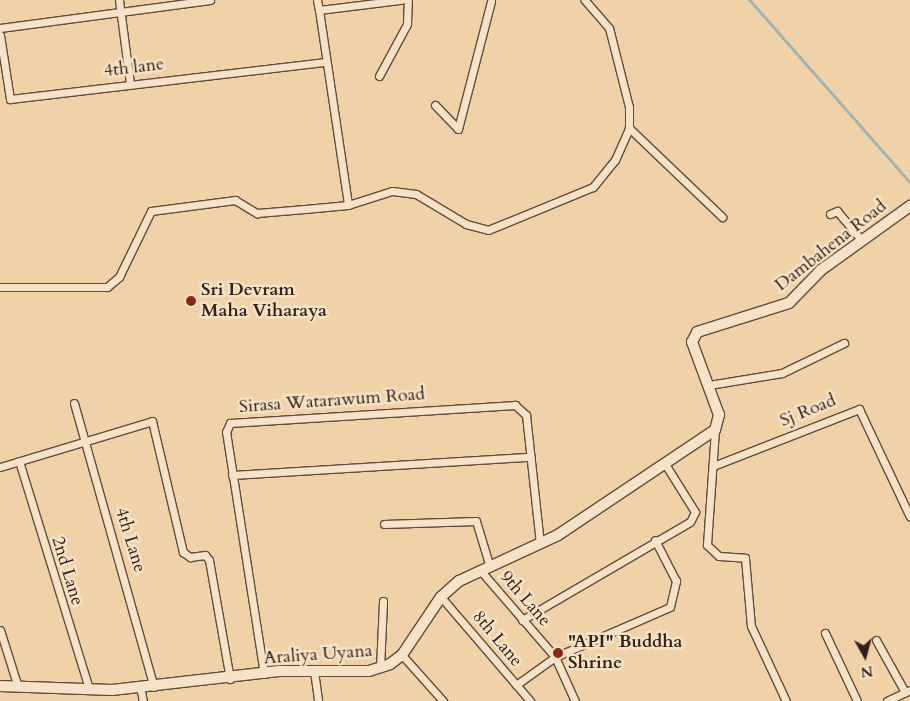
<!DOCTYPE html>
<style>
body{margin:0}
#map{position:relative;width:910px;height:701px;overflow:hidden;background:#f1d2a8;font-family:Cardo,serif}
div>[style]{position:absolute}
.stream>*{height:2.5px;margin:-1.25px;padding:0 1.25px;transform-origin:1.25px;border-radius:1.25px;background:#9fb5b3}
.roads{filter:drop-shadow(1px 0 #614d3a) drop-shadow(-1px 0 #614d3a) drop-shadow(0 1px #614d3a) drop-shadow(0 -1px #614d3a)}
.street>*{height:7px;margin:-3.5px;padding:0 3.5px;transform-origin:3.5px;border-radius:3.5px;background:#f6e2c6}
.secondary>*{height:10px;margin:-5px;padding:0 5px;transform-origin:5px;border-radius:5px;background:#f6e2c6}
.dots>*{width:14px;height:14px;translate:-50% -50%;box-sizing:border-box;border:2px solid #f6e2c6;border-radius:50%}
span{translate:-50% -50%;white-space:nowrap;text-align:center;line-height:1.15;-webkit-text-stroke:5px #f6e2c6;paint-order:stroke}
.street-label{font-size:18px;color:#312116}
.poi-label{font-size:18px;color:#312116;font-weight:700}
.left{translate:0 -50%;text-align:left}
.north{position:absolute;left:840px;top:631px;width:50px;height:50px;-webkit-text-stroke:4px #f6e2c6;paint-order:stroke;rotate:173deg;font-size:14px;font-weight:700;line-height:20px;text-align:center;color:#312116}
.north::after{content:'';display:block;margin:auto;width:18px;height:22px;background:#312116;clip-path:polygon(50% 0,100% 100%,50% 72%,0 100%)}
</style>
<div id="map">
<div class="stream">
<div style="left:750px;top:0;width:242px;rotate:48.7deg"></div>
</div>
<div class="roads">
<div class="street">
<div style="left:119px;top:0;width:84px;rotate:82.5deg"></div>
<div style="left:317px;top:0;width:10px;rotate:79deg"></div>
<div style="left:319px;top:10px;width:83px;rotate:-7deg"></div>
<div style="left:319px;top:10px;width:197px;rotate:81.5deg"></div>
<div style="left:0;top:28px;width:212px;rotate:-7.6deg"></div>
<div style="left:0;top:35px;width:65px;rotate:81.1deg"></div>
<div style="left:10px;top:99px;width:318px;rotate:-6.7deg"></div>
<div style="left:379px;top:76px;width:59px;rotate:-61.7deg"></div>
<div style="left:407px;top:24px;width:24px;rotate:-88deg"></div>
<div style="left:435px;top:105px;width:33px;rotate:46deg"></div>
<div style="left:458px;top:129px;width:132px;rotate:-75.5deg"></div>
<div style="left:629px;top:128px;width:129px;rotate:43.7deg"></div>
<div style="left:830px;top:214px;width:8px;rotate:-23deg"></div>
<div style="left:837px;top:211px;width:38px;rotate:50deg"></div>
<div style="left:0;top:287px;width:107px"></div>
<div style="left:107px;top:287px;width:16px;rotate:-40deg"></div>
<div style="left:119px;top:277px;width:73px;rotate:-64.1deg"></div>
<div style="left:151px;top:211px;width:85px;rotate:-7.5deg"></div>
<div style="left:235px;top:200px;width:26px;rotate:31deg"></div>
<div style="left:257px;top:213px;width:48px;rotate:-4.8deg"></div>
<div style="left:305px;top:209px;width:43px;rotate:-5.3deg"></div>
<div style="left:348px;top:205px;width:46px;rotate:-17.7deg"></div>
<div style="left:392px;top:191px;width:24px;rotate:7deg"></div>
<div style="left:416px;top:194px;width:58px;rotate:31deg"></div>
<div style="left:466px;top:224px;width:23px;rotate:15deg"></div>
<div style="left:488px;top:230px;width:113px;rotate:-22.3deg"></div>
<div style="left:593px;top:187px;width:35px;rotate:-51deg"></div>
<div style="left:615px;top:160px;width:35px;rotate:-66deg"></div>
<div style="left:629px;top:128px;width:21px;rotate:-90deg"></div>
<div style="left:629px;top:107px;width:81px;rotate:-104.2deg"></div>
<div style="left:609px;top:28px;width:37px;rotate:-131deg"></div>
<div style="left:709px;top:385px;width:74px;rotate:-9.3deg"></div>
<div style="left:782px;top:373px;width:69px;rotate:-25.8deg"></div>
<div style="left:74px;top:403px;width:295px;rotate:74.3deg"></div>
<div style="left:715px;top:430px;width:115px;rotate:94deg"></div>
<div style="left:707px;top:545px;width:16px;rotate:43deg"></div>
<div style="left:719px;top:556px;width:26px;rotate:4deg"></div>
<div style="left:745px;top:558px;width:68px;rotate:85deg"></div>
<div style="left:751px;top:626px;width:83px;rotate:65deg"></div>
<div style="left:19px;top:461px;width:239px;rotate:72.9deg"></div>
<div style="left:713px;top:466px;width:157px;rotate:-21.3deg"></div>
<div style="left:859px;top:409px;width:119px;rotate:64.7deg"></div>
<div style="left:0;top:467px;width:159px;rotate:-16.8deg"></div>
<div style="left:152px;top:421px;width:135px;rotate:76.7deg"></div>
<div style="left:183px;top:552px;width:9px;rotate:36deg"></div>
<div style="left:190px;top:557px;width:15px;rotate:-8deg"></div>
<div style="left:205px;top:555px;width:6px;rotate:51deg"></div>
<div style="left:209px;top:560px;width:121px;rotate:80deg"></div>
<div style="left:232px;top:475px;width:299px;rotate:-3.5deg"></div>
<div style="left:384px;top:524px;width:92px;rotate:-1.9deg"></div>
<div style="left:476px;top:521px;width:48px;rotate:73.1deg"></div>
<div style="left:480px;top:570px;width:115px;rotate:49.2deg"></div>
<div style="left:555px;top:657px;width:48px;rotate:65.6deg"></div>
<div style="left:441px;top:597px;width:137px;rotate:49.4deg"></div>
<div style="left:522px;top:620px;width:194px;rotate:-30.3deg"></div>
<div style="left:690px;top:522px;width:11px;rotate:-63deg"></div>
<div style="left:695px;top:512px;width:57px;rotate:-122deg"></div>
<div style="left:0;top:630px;width:57px;rotate:72.5deg"></div>
<div style="left:825px;top:633px;width:75px;rotate:64.8deg"></div>
<div style="left:876px;top:640px;width:60px;rotate:60.9deg"></div>
<div style="left:402px;top:655px;width:62px;rotate:48.3deg"></div>
<div style="left:380px;top:668px;width:67px;rotate:-87.4deg"></div>
<div style="left:314px;top:671px;width:30px;rotate:82deg"></div>
<div style="left:264px;top:674px;width:245px;rotate:-98.9deg"></div>
<div style="left:226px;top:432px;width:10px;rotate:-66deg"></div>
<div style="left:230px;top:423px;width:286px;rotate:-3.6deg"></div>
<div style="left:515px;top:405px;width:15px;rotate:42deg"></div>
<div style="left:526px;top:415px;width:130px;rotate:83.8deg"></div>
<div style="left:516px;top:685px;width:48px;rotate:-35.7deg"></div>
<div style="left:555px;top:657px;width:125px;rotate:-23.5deg"></div>
<div style="left:670px;top:607px;width:27px;rotate:-77deg"></div>
<div style="left:676px;top:581px;width:46px;rotate:-117.1deg"></div>
<div style="left:140px;top:686px;width:15px;rotate:79deg"></div>
<div style="left:887px;top:701px;width:25px;rotate:-26deg"></div>
</div>
<div class="secondary">
<div style="left:0;top:686px;width:112px;rotate:2deg"></div>
<div style="left:112px;top:690px;width:168px;rotate:-6.5deg"></div>
<div style="left:279px;top:671px;width:90px"></div>
<div style="left:369px;top:671px;width:22px;rotate:-18deg"></div>
<div style="left:390px;top:664px;width:15px;rotate:-37deg"></div>
<div style="left:402px;top:655px;width:70px;rotate:-56.1deg"></div>
<div style="left:441px;top:597px;width:24px;rotate:-42deg"></div>
<div style="left:459px;top:581px;width:109px;rotate:-24.9deg"></div>
<div style="left:558px;top:535px;width:189px;rotate:-33.8deg"></div>
<div style="left:715px;top:430px;width:16px;rotate:-75deg"></div>
<div style="left:719px;top:415px;width:78px;rotate:-110.3deg"></div>
<div style="left:692px;top:342px;width:11px;rotate:-63deg"></div>
<div style="left:697px;top:332px;width:96px;rotate:-17.5deg"></div>
<div style="left:789px;top:303px;width:46px;rotate:-45.9deg"></div>
<div style="left:821px;top:270px;width:110px;rotate:-35.7deg"></div>
</div>
</div>
<div class="dots">
<div style="left:191px;top:301px;background:#8f2418"></div>
<div style="left:558px;top:653px;background:#8f2418"></div>
</div>
<div class="street-label">
<span style="left:134px;top:68px;rotate:-7deg">4th lane</span>
<span style="left:831px;top:246px;rotate:-38deg">Dambahena Road</span>
<span style="left:332px;top:401px;rotate:-4deg">Sirasa Watarawum Road</span>
<span style="left:808px;top:411px;rotate:-22deg">Sj Road</span>
<span style="left:130px;top:540px;rotate:73deg">4th Lane</span>
<span style="left:67px;top:571px;rotate:73deg">2nd Lane</span>
<span style="left:525px;top:599px;rotate:49deg">9th Lane</span>
<span style="left:497px;top:639px;rotate:50deg">8th Lane</span>
<span style="left:318px;top:655px;rotate:-4deg">Araliya Uyana</span>
</div>
<div class="poi-label">
<span class="left" style="left:201px;top:301px">Sri Devram<br>Maha Viharaya</span>
<span class="left" style="left:568px;top:653px">"API" Buddha<br>Shrine</span>
</div>
<div class="north">N</div>
</div>
